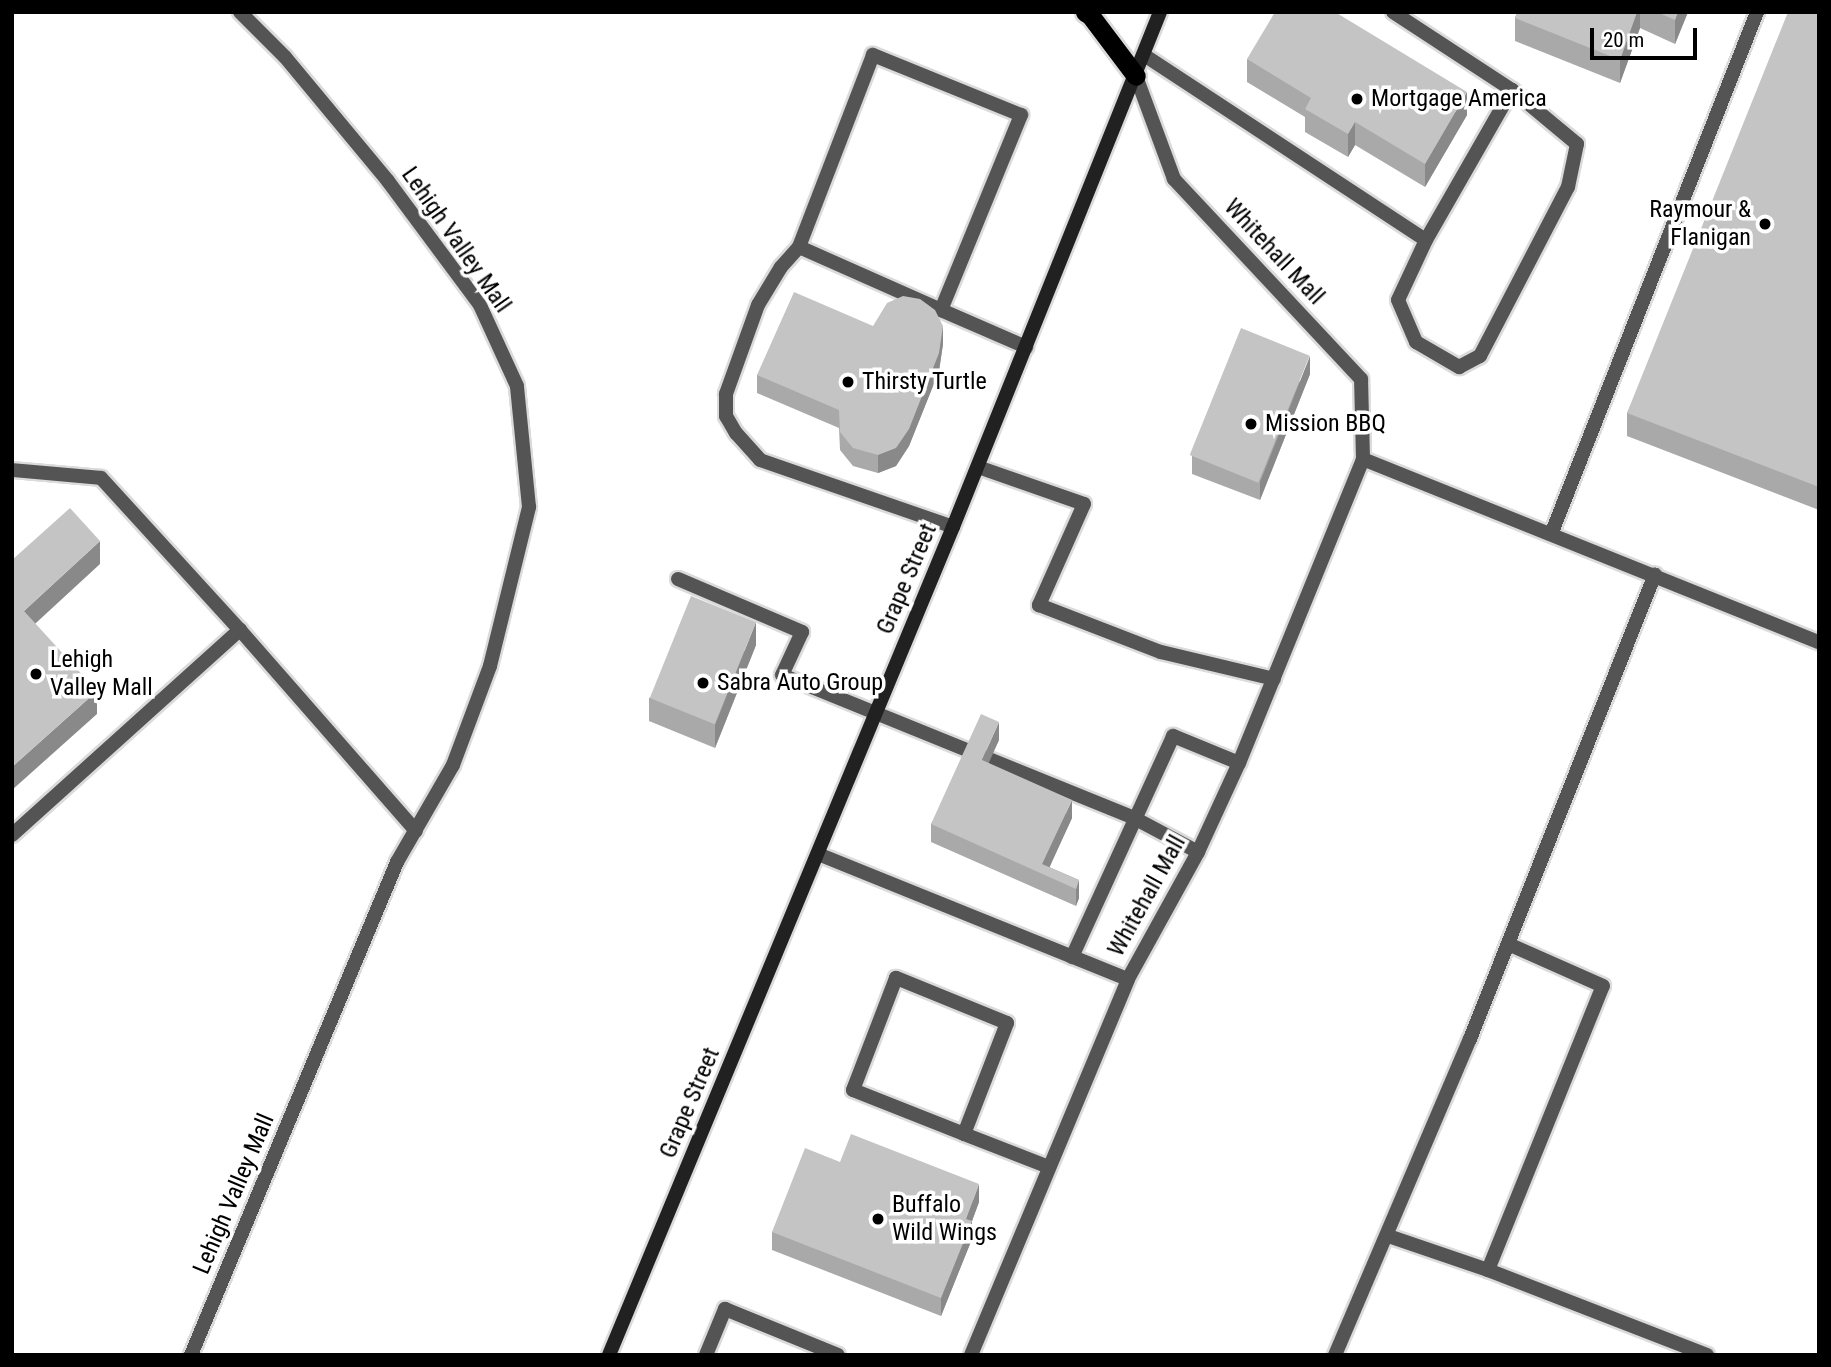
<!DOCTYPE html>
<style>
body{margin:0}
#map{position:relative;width:1831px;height:1367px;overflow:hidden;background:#fff;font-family:"Roboto Condensed",sans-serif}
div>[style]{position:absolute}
.roads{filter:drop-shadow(2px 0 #dbdbdb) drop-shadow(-2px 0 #dbdbdb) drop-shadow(0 2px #dbdbdb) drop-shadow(0 -2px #dbdbdb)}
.service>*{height:14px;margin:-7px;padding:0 7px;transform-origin:7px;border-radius:7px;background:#545454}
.tertiary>*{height:14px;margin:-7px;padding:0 7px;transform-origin:7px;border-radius:7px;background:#545454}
.secondary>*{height:14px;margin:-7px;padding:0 7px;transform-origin:7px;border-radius:7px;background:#212121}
.trunk>*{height:19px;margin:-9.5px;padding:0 9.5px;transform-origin:9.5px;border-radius:9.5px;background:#000}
.wall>*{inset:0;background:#a9a9a9}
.shaded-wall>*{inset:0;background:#898989}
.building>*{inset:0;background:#c4c4c4;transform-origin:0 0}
.dots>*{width:19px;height:19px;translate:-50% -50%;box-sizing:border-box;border:4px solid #fff;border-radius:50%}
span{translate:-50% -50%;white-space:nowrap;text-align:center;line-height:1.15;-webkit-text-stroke:7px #fff;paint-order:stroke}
.poi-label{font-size:24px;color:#000}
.left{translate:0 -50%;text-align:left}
.right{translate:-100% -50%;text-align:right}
.street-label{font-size:24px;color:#000}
.frame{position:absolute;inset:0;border:14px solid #000;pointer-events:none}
.scale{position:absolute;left:1590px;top:28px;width:107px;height:32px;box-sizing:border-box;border:4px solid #000;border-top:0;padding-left:9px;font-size:21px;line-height:24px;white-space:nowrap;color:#000;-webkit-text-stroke:5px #fff;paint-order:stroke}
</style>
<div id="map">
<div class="roads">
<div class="service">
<div style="left:1144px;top:55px;width:337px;rotate:33.3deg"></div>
<div style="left:1426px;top:240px;width:173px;rotate:-60.2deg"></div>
<div style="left:1512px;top:90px;width:142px;rotate:-146.8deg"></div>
<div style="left:1426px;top:240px;width:66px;rotate:115deg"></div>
<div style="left:1398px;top:300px;width:46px;rotate:66.8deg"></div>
<div style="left:1416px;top:342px;width:50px;rotate:30.2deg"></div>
<div style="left:1459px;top:367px;width:24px;rotate:-28deg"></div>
<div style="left:1480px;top:356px;width:191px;rotate:-62.5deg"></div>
<div style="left:1568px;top:187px;width:44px;rotate:-78.2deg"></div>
<div style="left:1577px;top:144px;width:85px;rotate:-140.3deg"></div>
<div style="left:799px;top:247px;width:27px;rotate:132deg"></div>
<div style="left:781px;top:267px;width:44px;rotate:121.2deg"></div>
<div style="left:758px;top:305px;width:95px;rotate:109.8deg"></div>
<div style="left:726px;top:394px;width:22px;rotate:90deg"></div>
<div style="left:726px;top:416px;width:20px;rotate:60deg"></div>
<div style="left:736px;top:433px;width:36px;rotate:48deg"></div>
<div style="left:760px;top:460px;width:204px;rotate:19.1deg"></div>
<div style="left:941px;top:310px;width:211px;rotate:-67.7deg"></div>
<div style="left:1021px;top:115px;width:160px;rotate:-157.9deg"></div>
<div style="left:873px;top:55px;width:206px;rotate:111.1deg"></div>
<div style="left:799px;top:247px;width:155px;rotate:23.9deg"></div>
<div style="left:941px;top:310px;width:93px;rotate:23.5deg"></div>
<div style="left:1363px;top:459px;width:491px;rotate:21.9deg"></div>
<div style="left:978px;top:467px;width:112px;rotate:19.2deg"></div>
<div style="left:1084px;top:504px;width:111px;rotate:114deg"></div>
<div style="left:1039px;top:605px;width:131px;rotate:21.1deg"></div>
<div style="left:1161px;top:652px;width:116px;rotate:13.4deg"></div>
<div style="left:12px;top:470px;width:89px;rotate:5.1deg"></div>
<div style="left:101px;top:478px;width:206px;rotate:47.6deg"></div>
<div style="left:240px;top:630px;width:267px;rotate:48.8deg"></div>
<div style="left:1552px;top:532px;width:559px;rotate:-68.48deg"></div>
<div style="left:678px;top:579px;width:135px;rotate:23.1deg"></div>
<div style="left:802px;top:632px;width:47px;rotate:114.9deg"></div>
<div style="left:782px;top:675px;width:382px;rotate:22.1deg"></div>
<div style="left:1136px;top:819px;width:70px;rotate:28deg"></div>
<div style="left:12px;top:835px;width:307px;rotate:-42deg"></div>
<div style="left:818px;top:854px;width:334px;rotate:22deg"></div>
<div style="left:1072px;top:957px;width:243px;rotate:-65.4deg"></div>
<div style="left:1173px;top:736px;width:71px;rotate:22.2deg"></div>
<div style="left:964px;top:1134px;width:119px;rotate:-68.8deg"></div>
<div style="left:1007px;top:1023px;width:120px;rotate:-157.9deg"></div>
<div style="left:896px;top:978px;width:120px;rotate:111deg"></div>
<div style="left:853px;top:1090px;width:119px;rotate:21.6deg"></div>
<div style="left:964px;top:1134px;width:91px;rotate:21.2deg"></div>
<div style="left:1388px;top:1236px;width:106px;rotate:18.8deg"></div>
<div style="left:1488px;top:1270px;width:235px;rotate:21.2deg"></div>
<div style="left:1488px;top:1270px;width:306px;rotate:-68deg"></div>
<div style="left:1603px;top:986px;width:104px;rotate:-156.1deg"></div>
<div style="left:706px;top:1355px;width:50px;rotate:-67.6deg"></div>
<div style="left:725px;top:1309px;width:122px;rotate:22.2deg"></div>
<div style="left:971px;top:1355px;width:407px;rotate:-67.3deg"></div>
<div style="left:1128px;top:979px;width:145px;rotate:-61.1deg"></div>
<div style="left:1198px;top:852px;width:98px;rotate:-65.3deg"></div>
<div style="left:1239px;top:763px;width:328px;rotate:-67.8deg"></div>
<div style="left:1363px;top:459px;width:80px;rotate:-91.4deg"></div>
<div style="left:1361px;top:379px;width:274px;rotate:-133.1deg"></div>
<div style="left:1174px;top:179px;width:110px;rotate:-110.3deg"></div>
<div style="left:1335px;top:1355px;width:344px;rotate:-66.9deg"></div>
<div style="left:1470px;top:1039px;width:500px;rotate:-68.3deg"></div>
</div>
<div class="tertiary">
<div style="left:191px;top:1355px;width:534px;rotate:-67.32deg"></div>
<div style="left:397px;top:862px;width:112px;rotate:-60deg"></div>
<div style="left:453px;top:765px;width:106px;rotate:-69.5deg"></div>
<div style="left:490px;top:666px;width:164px;rotate:-76.2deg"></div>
<div style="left:529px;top:507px;width:122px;rotate:-95.7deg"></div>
<div style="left:517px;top:386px;width:89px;rotate:-114.6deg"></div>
<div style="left:480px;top:305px;width:154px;rotate:-126.6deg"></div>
<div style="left:388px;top:181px;width:161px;rotate:-129.7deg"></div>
<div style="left:285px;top:57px;width:64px;rotate:-135deg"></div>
</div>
<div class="secondary">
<div style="left:609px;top:1355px;width:897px;rotate:-67.44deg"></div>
<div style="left:953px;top:527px;width:555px;rotate:-68.1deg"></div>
</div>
<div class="trunk">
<div style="left:1085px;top:12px;width:6px;rotate:31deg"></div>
<div style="left:1090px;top:15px;width:76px;rotate:53deg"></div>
</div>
</div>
<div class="wall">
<div style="clip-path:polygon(1517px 12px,1688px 12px,1675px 44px,1640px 28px,1620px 83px,1515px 41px,1515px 18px)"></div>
<div style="clip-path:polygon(1819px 12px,1819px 510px,1627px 436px,1627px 413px)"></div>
<div style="clip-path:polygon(1247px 59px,1467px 115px,1425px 187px,1355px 145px,1348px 157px,1305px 132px,1305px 117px,1247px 82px)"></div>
<div style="clip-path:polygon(943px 344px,939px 371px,909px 446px,896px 466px,878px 473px,853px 466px,840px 450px,839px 428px,757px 393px,757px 375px)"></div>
<div style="clip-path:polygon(1310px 374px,1260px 500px,1192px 474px,1192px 456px)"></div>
<div style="clip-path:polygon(756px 645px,715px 748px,649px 721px,649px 698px)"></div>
<div style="clip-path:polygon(999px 740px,988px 763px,1072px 818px,1049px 867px,1079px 880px,1079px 898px,1076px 906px,931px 842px,931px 824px)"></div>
<div style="clip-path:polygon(840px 1162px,979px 1202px,972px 1221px,972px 1239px,941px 1316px,772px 1250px,772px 1232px)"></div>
</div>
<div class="shaded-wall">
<div style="clip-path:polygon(1637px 12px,1640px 12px,1640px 28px,1620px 83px,1620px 60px)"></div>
<div style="clip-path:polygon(1678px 12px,1688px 12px,1675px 44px,1675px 20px)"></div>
<div style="clip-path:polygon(1467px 92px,1467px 115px,1425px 187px,1425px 164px)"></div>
<div style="clip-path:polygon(1355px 122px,1355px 145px,1348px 157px,1348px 134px)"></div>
<div style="clip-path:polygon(943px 326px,943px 344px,939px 371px,909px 446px,896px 466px,878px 473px,878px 455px)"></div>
<div style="clip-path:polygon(1310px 356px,1310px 374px,1260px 500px,1260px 482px)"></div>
<div style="clip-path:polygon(100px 541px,100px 564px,24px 634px,24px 611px)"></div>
<div style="clip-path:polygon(756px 622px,756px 645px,715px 748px,715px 725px)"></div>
<div style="clip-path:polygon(97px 691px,97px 714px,12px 790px,12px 767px)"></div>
<div style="clip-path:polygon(999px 722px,999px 740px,982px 778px,982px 760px)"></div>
<div style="clip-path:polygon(1072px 800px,1072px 818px,1046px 875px,1042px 864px)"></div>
<div style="clip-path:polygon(1079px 880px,1079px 898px,1076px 906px,1076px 889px)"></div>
<div style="clip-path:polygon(979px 1184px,979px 1202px,972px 1221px,972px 1239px,941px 1316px,941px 1298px,966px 1219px)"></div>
</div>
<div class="building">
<div style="clip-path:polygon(1275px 12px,1335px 12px,1467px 92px,1425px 164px,1355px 122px,1348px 134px,1305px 109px,1311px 98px,1247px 59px)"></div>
<div style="clip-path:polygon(1517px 12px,1637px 12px,1620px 60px,1515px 18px)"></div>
<div style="clip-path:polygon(1657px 12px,1678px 12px,1675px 20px)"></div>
<div style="clip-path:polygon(1788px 12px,1819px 12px,1819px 487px,1627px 413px)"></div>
<div style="clip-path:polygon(794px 292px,873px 326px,887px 303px,903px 296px,920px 299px,935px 310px,943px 326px,939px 353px,909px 429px,896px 448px,878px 455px,853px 448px,840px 432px,839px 410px,757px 375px)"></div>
<div style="left:1241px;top:328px;width:74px;height:137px;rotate:22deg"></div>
<div style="clip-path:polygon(70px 508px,100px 541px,24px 611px,97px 691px,12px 767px,12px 560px)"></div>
<div style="left:691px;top:596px;width:70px;height:110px;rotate:22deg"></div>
<div style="clip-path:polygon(981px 714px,999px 722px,982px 760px,1072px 800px,1042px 864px,1079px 880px,1076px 889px,931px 824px)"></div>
<div style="clip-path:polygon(851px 1134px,979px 1184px,966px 1219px,972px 1221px,941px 1298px,772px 1232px,805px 1148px,840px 1162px)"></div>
</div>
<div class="dots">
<div style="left:1357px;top:99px;background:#000"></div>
<div style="left:1765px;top:224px;background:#000"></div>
<div style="left:848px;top:382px;background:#000"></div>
<div style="left:1251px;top:424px;background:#000"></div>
<div style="left:36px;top:674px;background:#000"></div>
<div style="left:703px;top:683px;background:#000"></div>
<div style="left:878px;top:1219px;background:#000"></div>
</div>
<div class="poi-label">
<span class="left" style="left:1371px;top:99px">Mortgage America</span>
<span class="right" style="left:1751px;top:224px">Raymour &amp;<br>Flanigan</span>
<span class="left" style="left:862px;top:382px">Thirsty Turtle</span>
<span class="left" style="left:1265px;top:424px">Mission BBQ</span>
<span class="left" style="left:50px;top:674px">Lehigh<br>Valley Mall</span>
<span class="left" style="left:717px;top:683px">Sabra Auto Group</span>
<span class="left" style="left:892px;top:1219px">Buffalo<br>Wild Wings</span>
</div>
<div class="street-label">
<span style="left:456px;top:240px;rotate:55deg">Lehigh Valley Mall</span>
<span style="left:1274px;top:252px;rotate:47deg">Whitehall Mall</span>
<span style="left:907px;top:579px;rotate:-67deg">Grape Street</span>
<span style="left:1147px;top:896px;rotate:-61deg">Whitehall Mall</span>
<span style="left:690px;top:1103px;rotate:-67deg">Grape Street</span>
<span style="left:234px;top:1194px;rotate:-67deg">Lehigh Valley Mall</span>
</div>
<div class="frame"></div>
<div class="scale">20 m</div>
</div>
